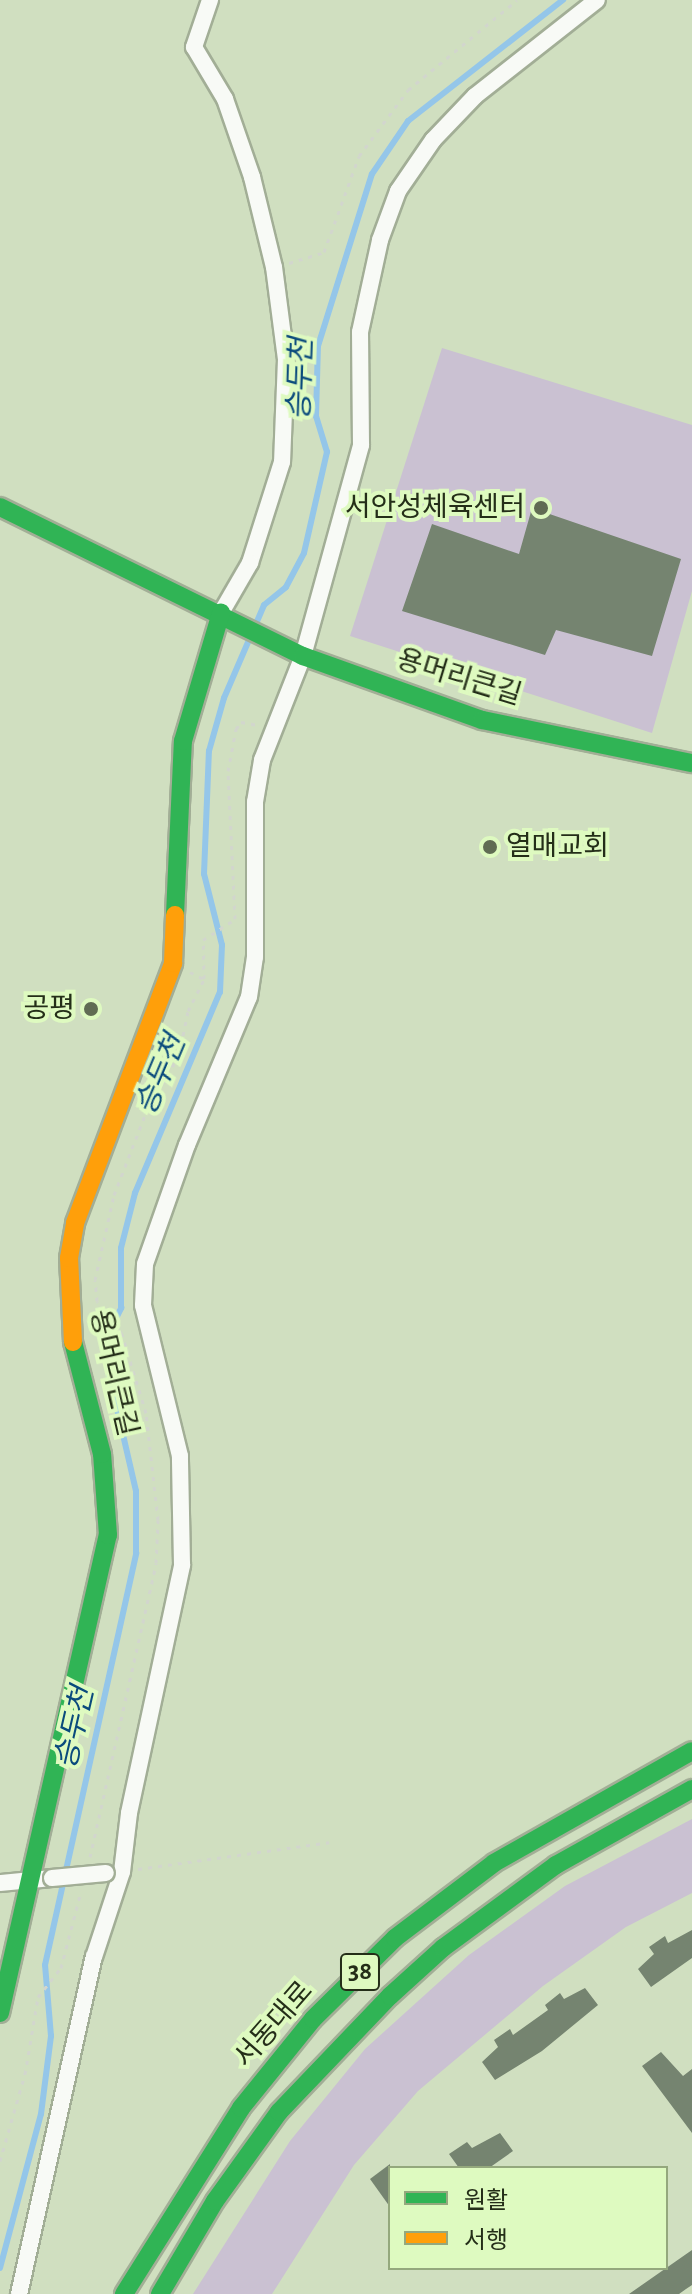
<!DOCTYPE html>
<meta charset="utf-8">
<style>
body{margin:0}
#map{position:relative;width:692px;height:2294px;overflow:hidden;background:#d0dfc0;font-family:"Alegreya Sans","Noto Sans KR",sans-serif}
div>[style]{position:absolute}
.green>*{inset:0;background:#cac1d2}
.stream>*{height:6px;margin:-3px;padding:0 3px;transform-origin:3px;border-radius:3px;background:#94c6e9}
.building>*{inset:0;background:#758470}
.path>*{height:3px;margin-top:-1.5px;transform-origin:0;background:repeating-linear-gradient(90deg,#d2d6cd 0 4px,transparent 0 10px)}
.roads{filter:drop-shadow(2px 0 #a2ae96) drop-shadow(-2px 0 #a2ae96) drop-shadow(0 2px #a2ae96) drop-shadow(0 -2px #a2ae96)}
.street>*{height:16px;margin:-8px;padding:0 8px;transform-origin:8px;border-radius:8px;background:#f8faf6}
.fast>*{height:18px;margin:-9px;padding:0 9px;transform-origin:9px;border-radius:9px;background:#30b455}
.slow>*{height:18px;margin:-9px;padding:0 9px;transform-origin:9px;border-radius:9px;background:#ff9f0a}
.bridges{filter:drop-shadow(2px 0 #a2ae96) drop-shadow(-2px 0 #a2ae96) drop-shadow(0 2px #a2ae96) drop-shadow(0 -2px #a2ae96)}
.street-bridge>*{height:16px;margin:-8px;padding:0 8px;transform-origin:8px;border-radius:8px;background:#f8faf6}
.dots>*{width:22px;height:22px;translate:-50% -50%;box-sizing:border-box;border:4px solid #defac0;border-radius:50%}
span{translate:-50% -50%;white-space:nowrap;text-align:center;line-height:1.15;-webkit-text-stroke:8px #defac0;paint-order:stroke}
.shield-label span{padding:2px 6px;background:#defac0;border:2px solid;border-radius:6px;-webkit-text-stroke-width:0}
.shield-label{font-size:26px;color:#242e18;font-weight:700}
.poi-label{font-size:28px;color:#242e18}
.right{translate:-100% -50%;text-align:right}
.left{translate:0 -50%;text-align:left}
.street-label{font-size:28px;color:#242e18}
.water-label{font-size:30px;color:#0a4a7c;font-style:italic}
.legend{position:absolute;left:388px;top:2166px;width:280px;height:104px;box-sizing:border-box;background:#defac0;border:2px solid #94a87d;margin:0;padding:10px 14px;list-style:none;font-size:24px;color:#242e18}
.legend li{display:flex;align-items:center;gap:16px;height:40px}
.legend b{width:40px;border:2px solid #94a87d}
</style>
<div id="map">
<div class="green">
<div style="clip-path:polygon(442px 348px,692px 425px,692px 591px,652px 733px,350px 636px)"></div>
<div style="clip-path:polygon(692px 1819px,692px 1893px,626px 1927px,543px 1986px,418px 2091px,354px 2165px,272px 2294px,193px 2294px,290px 2141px,365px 2049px,469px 1955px,565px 1886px)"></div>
</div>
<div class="stream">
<div style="left:0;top:2268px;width:159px;rotate:-75.1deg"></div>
<div style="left:41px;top:2114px;width:79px;rotate:-82.7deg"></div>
<div style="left:51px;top:2036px;width:71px;rotate:-94.8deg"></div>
<div style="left:45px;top:1965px;width:422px;rotate:-77.5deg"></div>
<div style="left:136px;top:1553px;width:62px;rotate:-90deg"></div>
<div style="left:136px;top:1491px;width:129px;rotate:-103deg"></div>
<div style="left:107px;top:1365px;width:27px;rotate:-92deg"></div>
<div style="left:106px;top:1338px;width:34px;rotate:-63deg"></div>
<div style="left:121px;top:1308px;width:60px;rotate:-90deg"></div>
<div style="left:121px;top:1248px;width:57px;rotate:-75.7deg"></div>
<div style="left:135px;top:1193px;width:218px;rotate:-67.1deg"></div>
<div style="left:220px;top:992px;width:47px;rotate:-87.6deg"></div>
<div style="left:222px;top:945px;width:73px;rotate:-104.2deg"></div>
<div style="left:204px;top:874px;width:123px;rotate:-87.7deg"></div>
<div style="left:209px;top:751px;width:55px;rotate:-74.2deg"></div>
<div style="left:224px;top:698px;width:101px;rotate:-66.7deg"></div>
<div style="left:264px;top:605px;width:28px;rotate:-39deg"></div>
<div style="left:286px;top:587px;width:38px;rotate:-62deg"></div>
<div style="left:304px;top:553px;width:104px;rotate:-77.2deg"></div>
<div style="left:327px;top:452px;width:38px;rotate:-107deg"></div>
<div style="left:316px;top:416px;width:70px;rotate:-88.4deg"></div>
<div style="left:318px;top:346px;width:180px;rotate:-72.6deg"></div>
<div style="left:372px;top:174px;width:64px;rotate:-55.8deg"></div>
<div style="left:408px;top:121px;width:197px;rotate:-38deg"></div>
</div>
<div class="building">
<div style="clip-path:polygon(532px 508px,681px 559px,652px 656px,556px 630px,545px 655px,402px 611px,432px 524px,519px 554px)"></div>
<div style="clip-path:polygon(692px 1930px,692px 1958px,651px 1987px,638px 1969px,654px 1954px,649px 1947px,665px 1936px,668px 1943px)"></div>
<div style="clip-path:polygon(585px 1988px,598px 2005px,542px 2051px,495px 2080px,482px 2062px,498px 2047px,494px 2040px,510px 2029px,513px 2035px,548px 2010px,545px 2005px,560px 1993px,564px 1999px)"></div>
<div style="clip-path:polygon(661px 2052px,683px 2076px,692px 2069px,692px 2133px,642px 2066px)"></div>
<div style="clip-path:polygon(500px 2133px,513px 2151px,489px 2168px,459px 2168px,449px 2154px,467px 2142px,472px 2148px)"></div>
<div style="clip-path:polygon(390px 2164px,390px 2207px,370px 2179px)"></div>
<div style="clip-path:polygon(692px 2250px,692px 2285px,686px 2289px,679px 2294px,629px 2294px)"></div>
</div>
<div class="path">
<div style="left:289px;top:263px;width:37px;rotate:-17deg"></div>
<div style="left:324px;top:252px;width:102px;rotate:-70deg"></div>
<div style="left:359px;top:156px;width:82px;rotate:-53.4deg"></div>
<div style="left:408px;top:90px;width:141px;rotate:-39.5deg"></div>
<div style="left:190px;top:972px;width:16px;rotate:27deg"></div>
<div style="left:90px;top:1857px;width:301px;rotate:-77.3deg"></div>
<div style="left:156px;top:1563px;width:43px;rotate:-87.3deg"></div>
<div style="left:158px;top:1520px;width:108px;rotate:-96.4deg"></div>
<div style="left:146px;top:1413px;width:83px;rotate:-106.9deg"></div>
<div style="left:122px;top:1334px;width:41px;rotate:-127.1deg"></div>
<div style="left:97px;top:1301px;width:21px;rotate:-95deg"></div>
<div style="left:95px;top:1280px;width:87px;rotate:-77.4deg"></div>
<div style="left:114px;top:1195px;width:91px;rotate:-68.8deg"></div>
<div style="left:147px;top:1110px;width:64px;rotate:-59.8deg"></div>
<div style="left:179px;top:1055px;width:45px;rotate:-78.4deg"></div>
<div style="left:188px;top:1011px;width:36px;rotate:-63deg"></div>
<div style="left:204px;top:979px;width:39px;rotate:-91deg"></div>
<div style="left:203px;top:940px;width:38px;rotate:-33deg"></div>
<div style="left:235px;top:919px;width:148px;rotate:-92.7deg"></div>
<div style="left:228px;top:771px;width:43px;rotate:-79.2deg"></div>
<div style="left:236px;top:729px;width:9px;rotate:-54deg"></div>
<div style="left:241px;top:722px;width:17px;rotate:10deg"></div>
<div style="left:138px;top:1869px;width:193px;rotate:-8deg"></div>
<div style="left:0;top:2161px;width:91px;rotate:-74deg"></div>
<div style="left:25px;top:2074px;width:78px;rotate:-80.4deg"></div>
<div style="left:38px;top:1997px;width:37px;rotate:-52deg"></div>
<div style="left:61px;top:1968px;width:80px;rotate:-75.4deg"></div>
</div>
<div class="roads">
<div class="street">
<div style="left:210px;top:0;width:50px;rotate:108.8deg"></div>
<div style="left:194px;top:47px;width:61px;rotate:59.2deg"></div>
<div style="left:225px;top:99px;width:83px;rotate:70.9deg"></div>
<div style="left:252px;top:177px;width:93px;rotate:76.3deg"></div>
<div style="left:274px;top:267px;width:93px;rotate:82.6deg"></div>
<div style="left:286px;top:359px;width:103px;rotate:92.2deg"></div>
<div style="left:282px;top:462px;width:106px;rotate:107.6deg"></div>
<div style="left:250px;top:563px;width:58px;rotate:120.1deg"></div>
<div style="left:0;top:1883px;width:52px;rotate:-5.5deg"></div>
<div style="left:19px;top:2294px;width:345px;rotate:-77.5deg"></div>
<div style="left:94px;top:1957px;width:89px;rotate:-71.8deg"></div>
<div style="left:122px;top:1872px;width:59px;rotate:-83.2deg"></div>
<div style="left:129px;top:1813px;width:254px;rotate:-77.9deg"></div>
<div style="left:182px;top:1565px;width:109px;rotate:-91.1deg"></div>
<div style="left:180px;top:1456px;width:155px;rotate:-103.8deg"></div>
<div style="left:143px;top:1305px;width:41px;rotate:-87.2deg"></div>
<div style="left:145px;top:1264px;width:126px;rotate:-70.6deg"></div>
<div style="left:187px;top:1145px;width:160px;rotate:-67.3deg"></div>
<div style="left:249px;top:997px;width:40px;rotate:-81.5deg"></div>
<div style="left:255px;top:957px;width:155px;rotate:-90deg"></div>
<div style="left:255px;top:802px;width:43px;rotate:-80.5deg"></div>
<div style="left:262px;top:760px;width:112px;rotate:-68.5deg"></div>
<div style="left:303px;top:656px;width:219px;rotate:-74.6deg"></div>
<div style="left:361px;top:445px;width:113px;rotate:-90.5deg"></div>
<div style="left:360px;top:332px;width:94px;rotate:-77.7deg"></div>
<div style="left:380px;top:240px;width:52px;rotate:-69.8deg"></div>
<div style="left:398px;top:191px;width:62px;rotate:-55.5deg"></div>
<div style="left:433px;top:140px;width:61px;rotate:-46.3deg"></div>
<div style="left:475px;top:96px;width:155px;rotate:-38.2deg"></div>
</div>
<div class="fast">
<div style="left:0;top:507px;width:338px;rotate:26.2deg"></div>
<div style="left:303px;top:656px;width:190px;rotate:19.7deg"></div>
<div style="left:482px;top:720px;width:214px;rotate:11.6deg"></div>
<div style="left:175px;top:915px;width:174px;rotate:-87.4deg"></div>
<div style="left:183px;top:741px;width:134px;rotate:-73.5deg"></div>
<div style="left:0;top:2013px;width:490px;rotate:-77.3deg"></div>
<div style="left:108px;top:1535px;width:81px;rotate:-94.2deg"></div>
<div style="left:102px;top:1454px;width:116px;rotate:-104.5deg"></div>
<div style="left:124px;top:2294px;width:220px;rotate:-57.8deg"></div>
<div style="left:241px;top:2108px;width:114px;rotate:-51deg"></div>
<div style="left:313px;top:2019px;width:115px;rotate:-44.6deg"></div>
<div style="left:395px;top:1938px;width:124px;rotate:-37.1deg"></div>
<div style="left:494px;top:1863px;width:227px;rotate:-29.5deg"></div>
<div style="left:160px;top:2294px;width:108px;rotate:-59.4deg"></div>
<div style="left:215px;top:2201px;width:110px;rotate:-54.3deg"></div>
<div style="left:279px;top:2112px;width:161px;rotate:-46.3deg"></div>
<div style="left:390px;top:1996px;width:72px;rotate:-42.2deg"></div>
<div style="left:443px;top:1948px;width:140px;rotate:-36.3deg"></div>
<div style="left:556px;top:1865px;width:156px;rotate:-29.2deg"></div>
</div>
<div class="slow">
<div style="left:73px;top:1342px;width:84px;rotate:-92.7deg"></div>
<div style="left:69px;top:1258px;width:36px;rotate:-80deg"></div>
<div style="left:75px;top:1223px;width:278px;rotate:-69.3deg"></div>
<div style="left:173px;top:963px;width:48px;rotate:-87.6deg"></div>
</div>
</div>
<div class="bridges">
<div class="street-bridge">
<div style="left:52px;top:1878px;width:54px;rotate:-5.3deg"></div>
</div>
</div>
<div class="dots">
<div style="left:541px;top:508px;background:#606c53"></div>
<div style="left:490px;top:847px;background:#606c53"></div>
<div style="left:91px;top:1009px;background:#606c53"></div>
</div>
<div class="shield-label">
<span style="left:360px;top:1972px">38</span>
</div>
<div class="poi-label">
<span class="right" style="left:525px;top:508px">서안성체육센터</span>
<span class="left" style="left:506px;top:847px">열매교회</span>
<span class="right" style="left:75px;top:1009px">공평</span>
</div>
<div class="street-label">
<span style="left:459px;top:678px;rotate:17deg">용머리큰길</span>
<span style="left:113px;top:1373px;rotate:77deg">용머리큰길</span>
<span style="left:274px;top:2025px;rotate:-49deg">서동대로</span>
</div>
<div class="water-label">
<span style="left:301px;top:379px;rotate:-88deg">승두천</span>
<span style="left:161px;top:1075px;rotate:-67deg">승두천</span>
<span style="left:75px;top:1728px;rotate:-77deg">승두천</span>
</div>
<ul class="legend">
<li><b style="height:10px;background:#30b455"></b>원활</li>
<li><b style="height:10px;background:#ff9f0a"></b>서행</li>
</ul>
</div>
